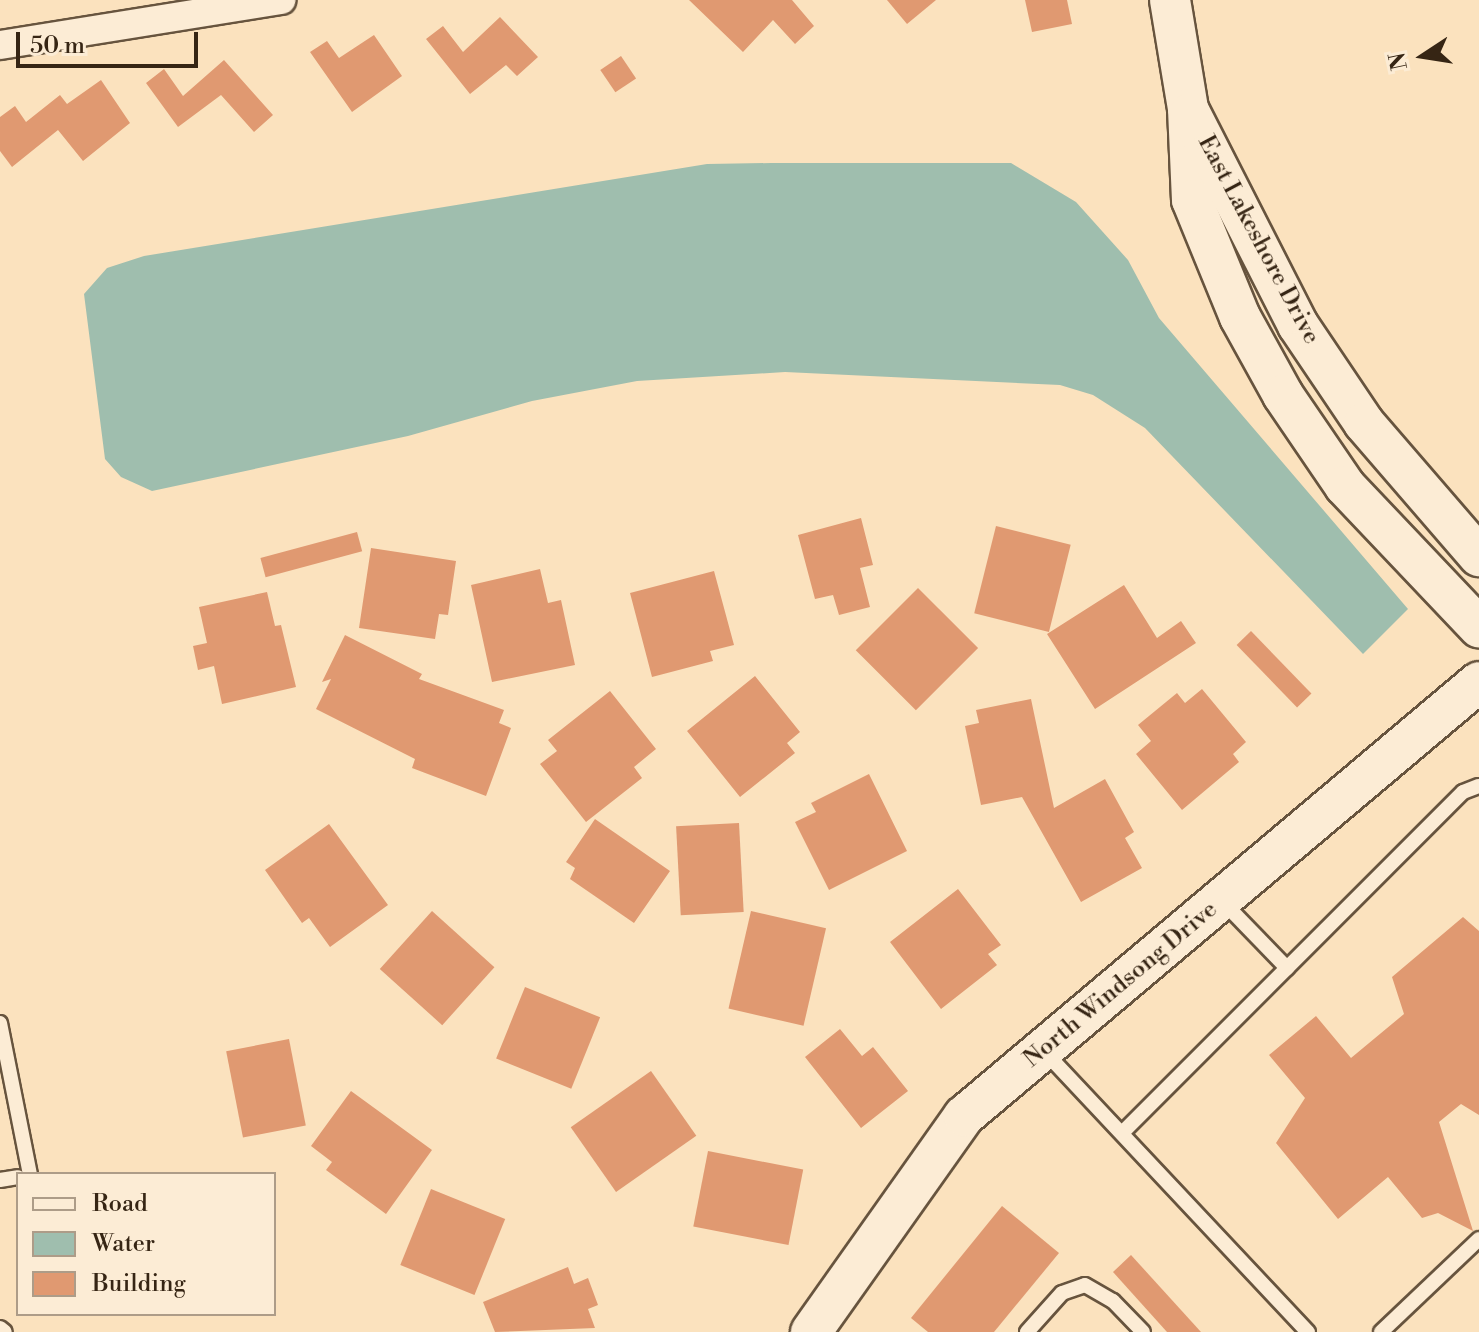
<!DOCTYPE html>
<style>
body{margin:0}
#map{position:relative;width:1479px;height:1332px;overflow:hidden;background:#fbe2be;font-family:"Libre Bodoni",serif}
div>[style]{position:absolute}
.water>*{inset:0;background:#9fbeae}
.building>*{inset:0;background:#e09971;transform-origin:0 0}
.roads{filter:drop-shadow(2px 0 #67543e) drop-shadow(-2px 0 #67543e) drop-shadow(0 2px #67543e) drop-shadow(0 -2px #67543e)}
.lane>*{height:14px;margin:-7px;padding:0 7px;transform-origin:7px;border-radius:7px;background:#fcecd5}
.street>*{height:28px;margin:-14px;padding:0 14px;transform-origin:14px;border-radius:14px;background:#fcecd5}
.secondary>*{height:40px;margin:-20px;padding:0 20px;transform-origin:20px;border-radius:20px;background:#fcecd5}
span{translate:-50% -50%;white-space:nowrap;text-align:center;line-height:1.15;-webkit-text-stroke:6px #fcecd5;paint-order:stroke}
.street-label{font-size:24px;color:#362514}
.legend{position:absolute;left:16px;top:1172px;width:260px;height:144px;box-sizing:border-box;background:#fcecd5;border:2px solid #ad9c88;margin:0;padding:10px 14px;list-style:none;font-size:24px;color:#362514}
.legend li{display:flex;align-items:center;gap:16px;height:40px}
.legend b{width:40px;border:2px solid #ad9c88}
.north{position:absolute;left:1383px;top:16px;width:80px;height:80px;-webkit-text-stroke:6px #fcecd5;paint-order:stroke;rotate:258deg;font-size:22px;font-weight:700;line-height:32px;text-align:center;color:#362514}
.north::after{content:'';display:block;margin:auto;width:28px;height:36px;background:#362514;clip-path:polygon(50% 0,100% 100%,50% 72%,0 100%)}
.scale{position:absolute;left:16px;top:32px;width:182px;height:36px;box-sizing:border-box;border:4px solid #362514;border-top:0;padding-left:10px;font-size:24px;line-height:28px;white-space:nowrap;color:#362514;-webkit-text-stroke:6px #fcecd5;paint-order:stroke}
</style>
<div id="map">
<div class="water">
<div style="clip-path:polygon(771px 163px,1011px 163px,1076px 202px,1128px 260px,1159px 318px,1408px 609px,1363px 654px,1145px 428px,1093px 395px,1060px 385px,785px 372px,637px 381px,532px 401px,408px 436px,152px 491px,121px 477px,105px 459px,84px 294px,107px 268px,144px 256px,707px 164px)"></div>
</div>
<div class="building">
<div style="clip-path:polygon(689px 0,792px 0,814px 26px,795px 44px,773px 20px,743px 52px)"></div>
<div style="clip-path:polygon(887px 0,936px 0,907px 24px)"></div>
<div style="clip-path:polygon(1025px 0,1067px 0,1072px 24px,1032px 32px)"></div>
<div style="clip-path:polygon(500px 17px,538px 57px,517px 76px,506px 65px,470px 94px,426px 39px,443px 26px,463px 52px)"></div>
<div style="clip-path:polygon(374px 35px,402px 76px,352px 112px,310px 52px,327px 41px,339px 58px)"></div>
<div style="left:621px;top:56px;width:27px;height:25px;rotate:56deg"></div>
<div style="clip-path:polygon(224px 60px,273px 115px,254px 132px,221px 95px,178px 127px,146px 83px,164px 69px,183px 96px)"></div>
<div style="clip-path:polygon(101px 80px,130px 123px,83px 161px,58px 130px,12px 167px,0 151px,0 117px,15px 106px,26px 122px,60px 95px,67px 104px)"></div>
<div style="clip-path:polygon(861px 518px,873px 565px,860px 568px,870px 607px,839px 615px,833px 595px,815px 599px,798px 535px)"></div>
<div style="left:996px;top:526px;width:77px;height:90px;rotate:14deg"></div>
<div style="left:357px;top:532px;width:20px;height:100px;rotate:75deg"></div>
<div style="clip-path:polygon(371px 548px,456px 561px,448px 615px,439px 614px,435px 639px,359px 628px)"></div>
<div style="clip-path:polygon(540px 569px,548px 603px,561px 600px,575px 665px,492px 682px,471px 585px)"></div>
<div style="clip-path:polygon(714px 571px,734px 645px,710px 651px,713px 661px,652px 677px,630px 593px)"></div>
<div style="clip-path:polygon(1124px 585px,1157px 638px,1181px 621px,1196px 643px,1095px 709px,1047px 634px)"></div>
<div style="left:918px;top:588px;width:85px;height:88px;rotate:45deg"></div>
<div style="clip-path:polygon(267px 592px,275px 626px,281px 625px,296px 687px,222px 704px,214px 666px,198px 670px,193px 646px,207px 643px,199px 607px)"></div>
<div style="left:1251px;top:631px;width:87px;height:20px;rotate:46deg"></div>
<div style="clip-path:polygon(345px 635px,422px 674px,419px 679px,504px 710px,499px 723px,511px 728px,486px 796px,412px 768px,415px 759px,316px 709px,331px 679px,322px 682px)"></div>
<div style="clip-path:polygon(755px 676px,800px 732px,787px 743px,795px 753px,740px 797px,687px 731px)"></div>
<div style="clip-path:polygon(1202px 689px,1246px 742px,1233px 754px,1239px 762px,1182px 810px,1136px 754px,1151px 741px,1138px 725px,1177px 693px,1185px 703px)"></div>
<div style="clip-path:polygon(610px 691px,656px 749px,634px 767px,642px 778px,586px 822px,540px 764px,557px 751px,548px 740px)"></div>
<div style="clip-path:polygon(1031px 699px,1054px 808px,1105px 779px,1134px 832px,1125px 838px,1142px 868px,1081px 902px,1022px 797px,981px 805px,965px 726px,979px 723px,976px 710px)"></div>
<div style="clip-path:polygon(869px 774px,907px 851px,829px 890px,795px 822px,816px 812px,811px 803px)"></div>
<div style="clip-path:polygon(595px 819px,670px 871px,634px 923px,570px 879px,575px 868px,566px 862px)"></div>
<div style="left:739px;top:823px;width:89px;height:63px;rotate:87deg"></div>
<div style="clip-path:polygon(329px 824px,388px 905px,330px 947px,309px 918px,302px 923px,265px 870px)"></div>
<div style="clip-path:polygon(958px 889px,1001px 945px,988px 954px,997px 965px,941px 1009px,890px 942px)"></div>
<div style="left:432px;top:911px;width:84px;height:78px;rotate:42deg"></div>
<div style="left:751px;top:911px;width:77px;height:100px;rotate:13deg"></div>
<div style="clip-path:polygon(1463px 917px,1479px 931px,1479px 1115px,1461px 1104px,1439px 1122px,1473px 1231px,1438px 1213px,1422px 1218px,1388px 1177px,1338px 1219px,1276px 1143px,1305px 1098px,1269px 1055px,1316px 1016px,1351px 1058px,1404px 1014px,1392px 977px)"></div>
<div style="left:525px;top:987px;width:81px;height:77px;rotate:22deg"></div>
<div style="clip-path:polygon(840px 1029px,862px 1056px,873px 1047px,908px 1091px,861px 1128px,805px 1057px)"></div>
<div style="left:289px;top:1039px;width:88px;height:64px;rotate:79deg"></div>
<div style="left:651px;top:1071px;width:79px;height:98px;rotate:55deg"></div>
<div style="clip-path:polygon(351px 1091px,432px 1150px,386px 1214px,326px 1170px,332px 1162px,311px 1146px)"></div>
<div style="left:708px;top:1151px;width:97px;height:77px;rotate:11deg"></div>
<div style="left:431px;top:1189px;width:80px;height:82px;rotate:22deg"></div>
<div style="clip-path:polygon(1002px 1206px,1059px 1253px,994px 1332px,928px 1332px,911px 1318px)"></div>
<div style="clip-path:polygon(1131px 1255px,1201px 1332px,1167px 1332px,1113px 1272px)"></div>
<div style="clip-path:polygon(568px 1267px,574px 1284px,588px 1278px,598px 1305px,588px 1309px,595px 1328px,495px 1332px,483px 1302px)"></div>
</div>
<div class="roads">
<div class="lane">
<div style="left:1223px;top:902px;width:92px;rotate:45.9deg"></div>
<div style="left:0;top:1023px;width:154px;rotate:78.8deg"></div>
<div style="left:1043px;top:1050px;width:387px;rotate:46.8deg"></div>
<div style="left:1122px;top:1133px;width:482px;rotate:-45deg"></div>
<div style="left:1463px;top:792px;width:17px;rotate:-21deg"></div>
<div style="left:0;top:1180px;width:18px;rotate:-9deg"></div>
<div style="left:0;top:1328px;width:6px;rotate:39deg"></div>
<div style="left:1027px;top:1332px;width:52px;rotate:-48.1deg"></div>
<div style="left:1062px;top:1293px;width:24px;rotate:-19deg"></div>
<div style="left:1085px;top:1285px;width:32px;rotate:30deg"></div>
<div style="left:1113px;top:1301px;width:43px;rotate:45.9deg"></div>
<div style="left:1381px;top:1332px;width:135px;rotate:-43.5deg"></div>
</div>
<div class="street">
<div style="left:0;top:45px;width:285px;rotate:-9.1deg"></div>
</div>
<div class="secondary">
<div style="left:1170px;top:0;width:110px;rotate:80.6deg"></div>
<div style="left:1188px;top:109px;width:91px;rotate:87.5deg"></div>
<div style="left:1192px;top:200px;width:126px;rotate:67.7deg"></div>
<div style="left:1240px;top:317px;width:89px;rotate:61.1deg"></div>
<div style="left:1283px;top:395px;width:110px;rotate:55.7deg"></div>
<div style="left:1345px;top:486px;width:195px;rotate:46.5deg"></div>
<div style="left:1190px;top:113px;width:238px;rotate:63deg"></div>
<div style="left:1298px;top:325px;width:118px;rotate:56deg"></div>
<div style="left:1364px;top:423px;width:176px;rotate:49.2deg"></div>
<div style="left:811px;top:1332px;width:265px;rotate:-54.7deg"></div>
<div style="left:964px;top:1116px;width:673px;rotate:-40.12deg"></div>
</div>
</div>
<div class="street-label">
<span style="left:1258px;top:240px;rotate:62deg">East Lakeshore Drive</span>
<span style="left:1121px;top:985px;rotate:-40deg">North Windsong Drive</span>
</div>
<ul class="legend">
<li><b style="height:10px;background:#fcecd5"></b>Road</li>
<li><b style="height:22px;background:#9fbeae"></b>Water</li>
<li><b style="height:22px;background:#e09971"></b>Building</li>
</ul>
<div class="north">N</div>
<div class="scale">50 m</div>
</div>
